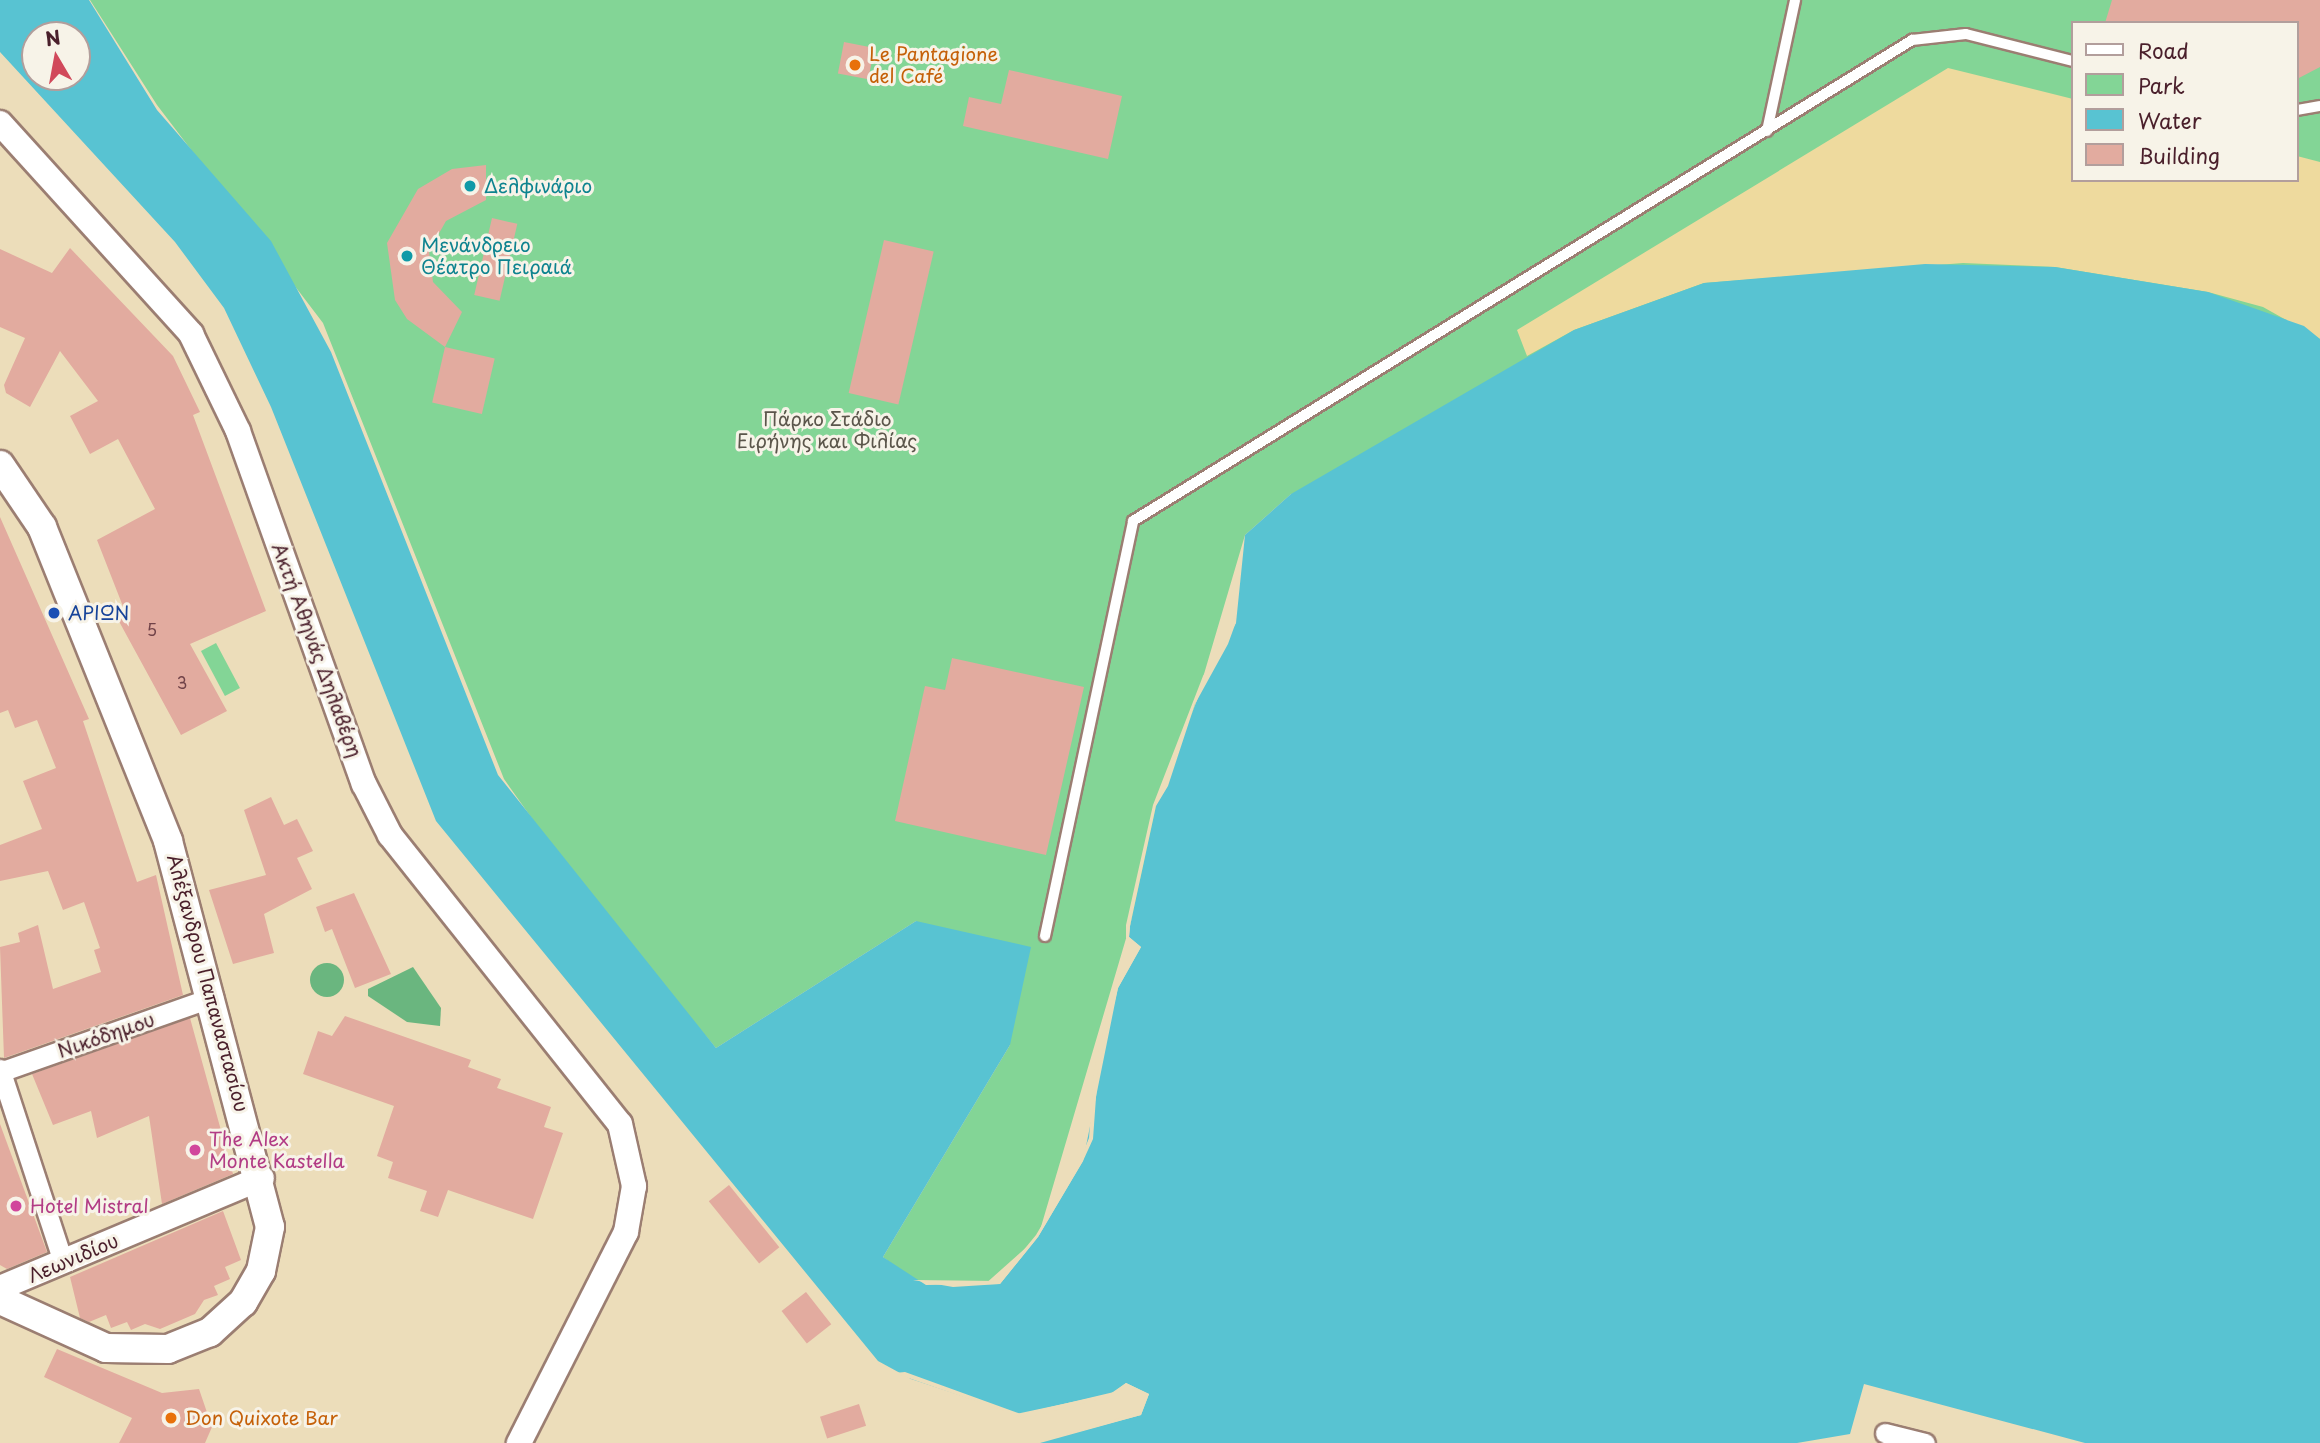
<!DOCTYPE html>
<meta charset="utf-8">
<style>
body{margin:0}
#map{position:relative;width:2320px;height:1443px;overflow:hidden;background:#ecddba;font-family:"Playpen Sans",sans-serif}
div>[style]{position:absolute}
.green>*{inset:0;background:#83d596;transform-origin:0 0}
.forest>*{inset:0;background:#6ab67f}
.round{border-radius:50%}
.sand>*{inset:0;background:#eeda9e}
.water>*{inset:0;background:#58c3d2}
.pier>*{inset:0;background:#ecddba}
.building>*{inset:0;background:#e2ab9f;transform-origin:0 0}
.roads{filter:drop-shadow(2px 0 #9b7e72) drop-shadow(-2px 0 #9b7e72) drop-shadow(0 2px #9b7e72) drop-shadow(0 -2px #9b7e72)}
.service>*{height:10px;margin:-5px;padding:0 5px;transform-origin:5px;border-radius:5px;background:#fff}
.minor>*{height:19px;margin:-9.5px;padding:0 9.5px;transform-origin:9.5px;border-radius:9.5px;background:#fff}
.tertiary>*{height:24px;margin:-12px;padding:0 12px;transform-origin:12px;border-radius:12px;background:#fff}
.secondary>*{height:28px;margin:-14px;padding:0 14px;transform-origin:14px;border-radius:14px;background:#fff}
.dots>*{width:19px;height:19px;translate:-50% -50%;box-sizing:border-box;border:4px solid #f7f3e8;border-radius:50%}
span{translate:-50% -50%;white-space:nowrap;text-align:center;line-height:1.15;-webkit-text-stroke:6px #f7f3e8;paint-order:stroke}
.number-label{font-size:16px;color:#704248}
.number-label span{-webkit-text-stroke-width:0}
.food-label{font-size:19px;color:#c56008}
.left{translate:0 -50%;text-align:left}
.culture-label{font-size:19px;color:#0d838f}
.park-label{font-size:19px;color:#5b564b}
.transit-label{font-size:19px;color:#164399}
.street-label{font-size:19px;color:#4a1f2b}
.hotel-label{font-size:19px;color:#b23c85}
.legend{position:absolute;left:2071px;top:21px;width:228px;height:161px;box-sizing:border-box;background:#f7f3e8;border:2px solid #b29e9c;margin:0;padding:9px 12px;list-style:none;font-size:21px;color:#4a1f2b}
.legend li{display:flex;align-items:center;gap:14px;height:35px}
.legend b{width:35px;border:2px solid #b29e9c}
.north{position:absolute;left:21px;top:21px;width:70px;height:70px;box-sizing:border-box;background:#f7f3e8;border:2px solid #b29e9c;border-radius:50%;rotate:350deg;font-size:19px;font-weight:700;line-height:28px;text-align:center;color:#4a1f2b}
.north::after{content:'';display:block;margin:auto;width:24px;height:32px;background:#d1495b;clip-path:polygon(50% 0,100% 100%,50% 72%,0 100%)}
</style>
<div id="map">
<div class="green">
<div style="clip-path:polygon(evenodd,90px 0,2320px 0,2320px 342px,1291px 494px,1245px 535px,1038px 1237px,984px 1285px,913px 1280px,883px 1257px,1010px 1045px,916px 921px,716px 1048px,580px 886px,504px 779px,323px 323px,157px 105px,90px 0,2073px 23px,2297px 23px,2297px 180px,2073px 180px,2073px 23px)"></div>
<div style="left:216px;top:643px;width:51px;height:17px;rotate:62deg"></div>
</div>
<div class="forest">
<div class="round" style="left:310px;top:963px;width:34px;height:34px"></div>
<div style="clip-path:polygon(413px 967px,441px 1008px,440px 1026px,407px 1022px,368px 996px,368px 989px)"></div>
</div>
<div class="sand">
<div style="clip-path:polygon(1948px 68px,2073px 99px,2073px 180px,2297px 180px,2297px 156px,2320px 162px,2320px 339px,2263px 307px,2208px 292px,2055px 267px,1963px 263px,1704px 283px,1574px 330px,1527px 356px,1517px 330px)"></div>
</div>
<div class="water">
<div style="clip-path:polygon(evenodd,0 0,89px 0,157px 110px,271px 241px,331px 352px,498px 775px,716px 1048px,916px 921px,1031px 947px,1010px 1045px,883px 1257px,926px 1285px,1000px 1284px,1038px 1237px,1083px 1161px,1118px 988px,1141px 947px,1129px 937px,1130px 926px,1156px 806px,1206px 677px,1236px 623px,1245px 535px,1291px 494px,1574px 330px,1704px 283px,1925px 264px,2055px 267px,2208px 292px,2304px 326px,2320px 339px,2320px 1443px,2085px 1443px,1864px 1384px,1850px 1434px,1797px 1443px,1040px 1443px,1141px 1415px,1149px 1394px,1126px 1383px,1110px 1394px,1016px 1414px,911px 1379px,878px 1361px,436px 821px,271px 407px,224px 308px,175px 242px,0 52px,0 0,35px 35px,77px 35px,77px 77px,35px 77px,35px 35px)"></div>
</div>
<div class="pier">
<div style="clip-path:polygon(1231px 600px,1236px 622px,1228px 644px,1195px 704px,1168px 786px,1156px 806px,1130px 926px,1129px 937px,1141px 947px,1118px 988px,1098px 1070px,1093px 1139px,1083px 1161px,1038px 1237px,1000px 1284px,953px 1287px,913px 1280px,998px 1281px,1036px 1235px,1080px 1160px,1089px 1138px,1094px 1070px,1114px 988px,1137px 948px,1126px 938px,1126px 925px,1153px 805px,1203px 676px,1225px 642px)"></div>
<div style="clip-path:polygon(905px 1372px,1021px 1414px,1114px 1392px,1126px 1383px,1149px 1394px,1141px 1415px,1036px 1443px,1139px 1412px,1146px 1395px,1127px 1387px,1115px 1396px,1024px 1418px,894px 1373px)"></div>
</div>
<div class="building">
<div style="clip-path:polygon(2112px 0,2320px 0,2320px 67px,2297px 79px,2297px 23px,2105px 23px)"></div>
<div style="left:844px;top:42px;width:31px;height:32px;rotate:11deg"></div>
<div style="clip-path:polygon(1009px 70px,1122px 96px,1108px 159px,963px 126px,969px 97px,1001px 104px)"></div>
<div style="clip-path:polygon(486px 165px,486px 200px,446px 221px,429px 251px,433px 282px,462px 312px,445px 347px,407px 319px,395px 300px,387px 243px,418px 189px,452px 169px)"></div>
<div style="left:492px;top:218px;width:26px;height:79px;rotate:13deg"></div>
<div style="left:884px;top:240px;width:51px;height:157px;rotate:13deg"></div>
<div style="clip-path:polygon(70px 248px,173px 356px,200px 412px,193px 415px,266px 611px,190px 644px,227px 711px,181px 735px,115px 614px,124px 609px,97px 540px,155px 509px,118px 439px,90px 454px,70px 416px,98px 401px,60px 351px,30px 407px,6px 393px,4px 385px,25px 338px,0 327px,0 249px,52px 273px)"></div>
<div style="left:445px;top:347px;width:51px;height:57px;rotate:13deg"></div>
<div style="clip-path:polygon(0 517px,89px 719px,83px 721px,137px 882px,156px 875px,183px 995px,4px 1058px,0 947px,20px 942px,18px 933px,38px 925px,53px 989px,101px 972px,94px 950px,100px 948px,84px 902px,63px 910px,48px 871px,0 881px,0 845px,42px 829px,23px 781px,56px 768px,37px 720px,15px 728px,8px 710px,0 713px)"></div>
<div style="clip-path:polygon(952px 658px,1084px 687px,1046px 855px,895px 821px,925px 686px,945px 690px)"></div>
<div style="clip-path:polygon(271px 797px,284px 825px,297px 819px,313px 851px,297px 858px,312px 889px,264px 914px,274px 953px,233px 964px,209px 890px,266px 875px,244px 810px)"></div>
<div style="clip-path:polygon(354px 893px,391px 974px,355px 988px,332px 929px,325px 932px,316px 907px)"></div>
<div style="clip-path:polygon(345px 1016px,471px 1060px,468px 1067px,501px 1079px,497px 1088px,551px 1107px,544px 1127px,563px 1133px,533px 1219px,448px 1190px,438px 1217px,420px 1211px,427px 1191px,388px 1178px,393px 1162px,377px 1156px,394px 1106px,303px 1074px,318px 1031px,332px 1036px)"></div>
<div style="clip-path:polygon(190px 1018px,233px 1174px,162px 1204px,149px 1116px,97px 1138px,91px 1111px,53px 1125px,32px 1074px)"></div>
<div style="clip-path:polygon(0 1124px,47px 1252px,7px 1269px,0 1265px)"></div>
<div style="left:729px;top:1185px;width:80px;height:26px;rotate:51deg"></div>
<div style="clip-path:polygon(223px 1211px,241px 1260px,225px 1267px,230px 1279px,214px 1286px,218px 1295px,204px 1300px,195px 1314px,160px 1329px,145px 1324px,131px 1330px,127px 1322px,111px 1328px,106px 1315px,89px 1322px,80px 1318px,70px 1277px)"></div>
<div style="left:806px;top:1292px;width:41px;height:31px;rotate:52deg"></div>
<div style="clip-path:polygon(57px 1349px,162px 1393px,199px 1389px,212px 1427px,205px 1443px,119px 1443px,132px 1418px,44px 1377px)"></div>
<div style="left:859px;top:1404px;width:23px;height:41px;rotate:72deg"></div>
</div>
<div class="roads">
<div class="service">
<div style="left:2297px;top:110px;width:23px;rotate:-10deg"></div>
<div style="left:1767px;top:131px;width:134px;rotate:-77.9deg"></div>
<div style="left:1045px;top:936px;width:424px;rotate:-78deg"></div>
<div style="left:1133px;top:521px;width:916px;rotate:-31.69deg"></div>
<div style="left:1912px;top:40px;width:54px;rotate:-6.3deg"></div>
<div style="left:1966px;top:34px;width:110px;rotate:14.2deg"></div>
</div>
<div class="minor">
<div style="left:0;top:1069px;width:203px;rotate:71.9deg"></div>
<div style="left:0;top:1072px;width:226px;rotate:-19.4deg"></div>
<div style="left:1885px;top:1433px;width:41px;rotate:14deg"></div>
</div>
<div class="tertiary">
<div style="left:0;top:123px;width:285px;rotate:47.8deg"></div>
<div style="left:191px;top:334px;width:108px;rotate:64.1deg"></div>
<div style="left:238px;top:431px;width:375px;rotate:70.4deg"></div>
<div style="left:364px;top:784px;width:57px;rotate:63deg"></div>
<div style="left:390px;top:835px;width:369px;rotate:51.5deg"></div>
<div style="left:620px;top:1124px;width:64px;rotate:77.3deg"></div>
<div style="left:634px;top:1186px;width:47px;rotate:99.9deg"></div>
<div style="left:626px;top:1232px;width:237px;rotate:116.9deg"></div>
<div style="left:0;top:1288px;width:284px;rotate:-22.8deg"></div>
</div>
<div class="secondary">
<div style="left:0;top:465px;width:75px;rotate:55.9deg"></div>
<div style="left:42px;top:527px;width:338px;rotate:68.1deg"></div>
<div style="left:168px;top:841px;width:399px;rotate:75.2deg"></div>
<div style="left:270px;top:1227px;width:45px;rotate:101.6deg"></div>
<div style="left:261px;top:1271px;width:36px;rotate:120deg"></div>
<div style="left:243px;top:1302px;width:45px;rotate:137.7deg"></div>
<div style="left:210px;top:1332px;width:45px;rotate:158deg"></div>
<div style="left:168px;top:1349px;width:62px;rotate:-179.1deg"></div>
<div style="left:106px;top:1348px;width:116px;rotate:-155.6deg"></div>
</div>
</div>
<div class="dots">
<div style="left:855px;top:65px;background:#e8710a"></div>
<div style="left:470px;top:186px;background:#0f9aa8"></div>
<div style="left:407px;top:256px;background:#0f9aa8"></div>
<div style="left:54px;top:613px;background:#1a4fb4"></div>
<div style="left:195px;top:1150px;background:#d1479c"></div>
<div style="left:16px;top:1206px;background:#d1479c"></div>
<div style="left:171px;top:1418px;background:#e8710a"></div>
</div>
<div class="number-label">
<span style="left:152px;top:629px">5</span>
<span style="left:182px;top:682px">3</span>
</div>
<div class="food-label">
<span class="left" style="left:869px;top:65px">Le Pantagione<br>del Café</span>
<span class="left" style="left:185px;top:1418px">Don Quixote Bar</span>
</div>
<div class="culture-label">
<span class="left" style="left:484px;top:186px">Δελφινάριο</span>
<span class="left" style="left:421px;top:256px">Μενάνδρειο<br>Θέατρο Πειραιά</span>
</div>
<div class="park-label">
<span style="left:827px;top:430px">Πάρκο Στάδιο<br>Ειρήνης και Φιλίας</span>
</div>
<div class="transit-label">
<span class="left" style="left:68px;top:613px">ΑΡΙΩΝ</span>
</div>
<div class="street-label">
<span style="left:317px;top:650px;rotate:70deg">Ακτή Αθηνάς Δηλαβέρη</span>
<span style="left:208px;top:983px;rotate:75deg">Αλέξανδρου Παπαναστασίου</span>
<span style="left:106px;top:1035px;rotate:-19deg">Νικόδημου</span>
<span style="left:73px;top:1258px;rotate:-23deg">Λεωνιδίου</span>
</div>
<div class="hotel-label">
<span class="left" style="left:209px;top:1150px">The Alex<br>Monte Kastella</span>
<span class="left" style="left:30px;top:1206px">Hotel Mistral</span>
</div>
<ul class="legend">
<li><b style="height:9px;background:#fff"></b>Road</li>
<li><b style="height:19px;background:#83d596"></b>Park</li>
<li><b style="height:19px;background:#58c3d2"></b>Water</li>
<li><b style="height:19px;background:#e2ab9f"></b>Building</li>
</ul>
<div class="north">N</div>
</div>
